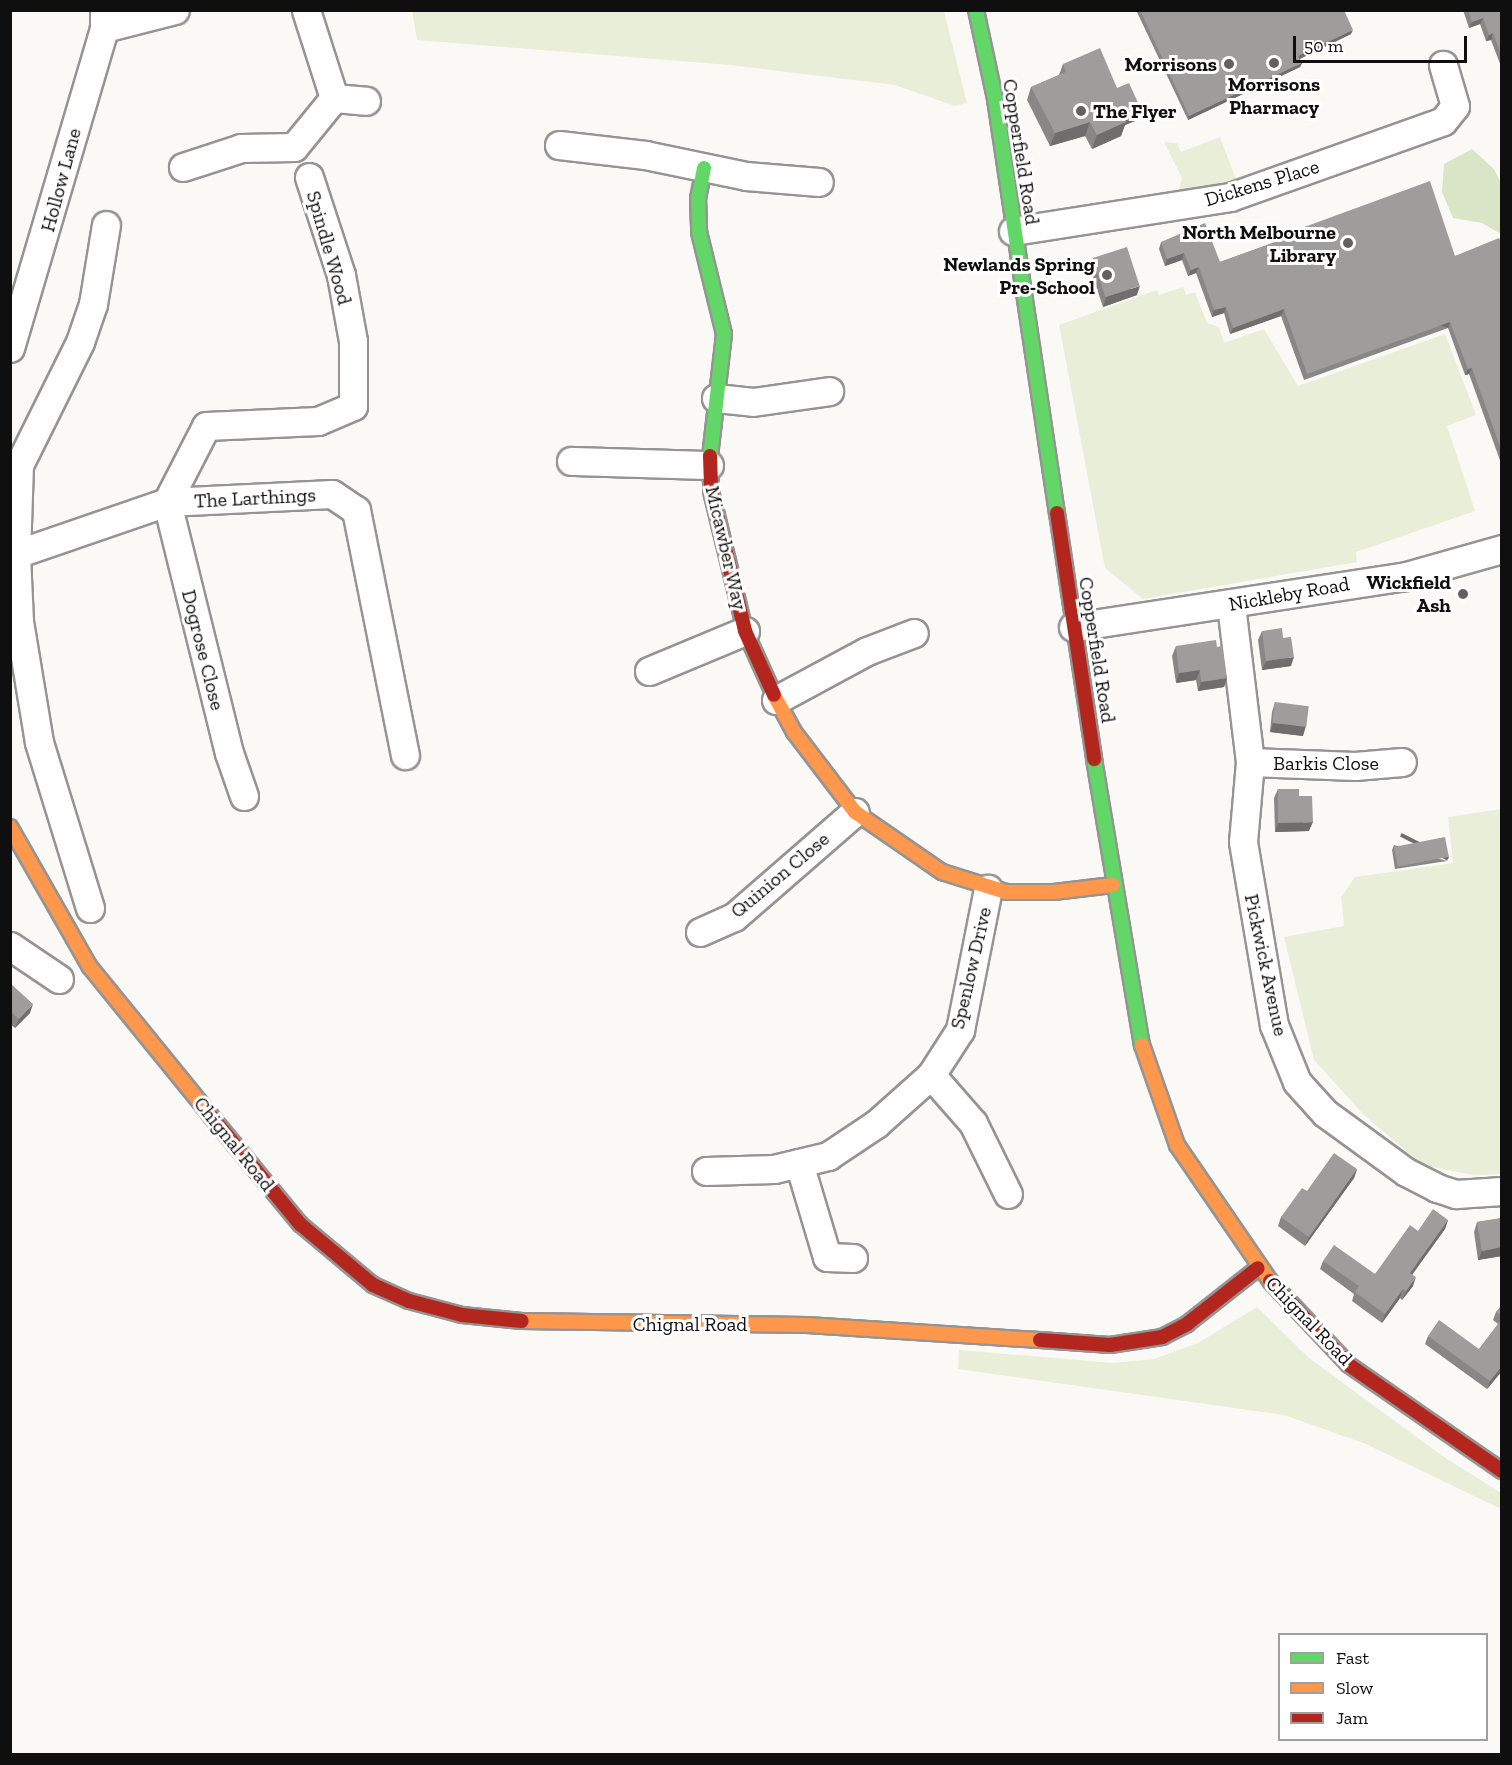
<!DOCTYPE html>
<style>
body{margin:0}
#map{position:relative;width:1512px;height:1765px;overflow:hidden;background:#fbf9f6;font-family:"Zilla Slab",serif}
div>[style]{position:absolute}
.green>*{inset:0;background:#e8eed8}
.forest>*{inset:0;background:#dae5c7}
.roads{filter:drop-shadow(2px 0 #959493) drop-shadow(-2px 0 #959493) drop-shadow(0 2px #959493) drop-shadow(0 -2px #959493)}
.street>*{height:27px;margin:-13.5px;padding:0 13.5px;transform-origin:13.5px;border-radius:13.5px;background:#fefefe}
.fast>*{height:14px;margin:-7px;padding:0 7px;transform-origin:7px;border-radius:7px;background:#63d668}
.slow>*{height:14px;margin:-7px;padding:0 7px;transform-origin:7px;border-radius:7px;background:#ff974d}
.jam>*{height:14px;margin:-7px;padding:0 7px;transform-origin:7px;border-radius:7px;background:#b3261e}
.wall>*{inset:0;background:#898785}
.shaded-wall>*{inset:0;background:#6f6e6c;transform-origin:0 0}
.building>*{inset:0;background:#9f9d9b;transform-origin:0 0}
.dots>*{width:16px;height:16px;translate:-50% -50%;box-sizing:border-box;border:3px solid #fff;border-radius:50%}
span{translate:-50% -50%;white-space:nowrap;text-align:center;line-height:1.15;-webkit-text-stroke:6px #fff;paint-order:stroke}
.poi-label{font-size:20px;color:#0f0f0f;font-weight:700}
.right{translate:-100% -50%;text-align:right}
.left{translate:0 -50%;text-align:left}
.street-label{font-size:20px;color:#0f0f0f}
.frame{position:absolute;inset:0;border:12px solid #0f0f0f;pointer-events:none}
.legend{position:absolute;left:1278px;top:1633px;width:210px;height:108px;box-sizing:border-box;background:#fff;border:2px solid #9f9f9f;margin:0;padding:8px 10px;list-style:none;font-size:18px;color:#0f0f0f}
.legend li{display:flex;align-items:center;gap:12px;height:30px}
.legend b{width:30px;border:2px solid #9f9f9f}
.scale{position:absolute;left:1293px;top:36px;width:174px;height:27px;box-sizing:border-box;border:3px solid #0f0f0f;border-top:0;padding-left:8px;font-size:18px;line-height:21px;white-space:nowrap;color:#0f0f0f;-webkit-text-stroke:4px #fff;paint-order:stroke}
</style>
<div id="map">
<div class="green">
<div style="clip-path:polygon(412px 11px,944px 11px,967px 103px,955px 106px,895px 85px,730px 65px,417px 40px)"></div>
<div style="clip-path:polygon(1220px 137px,1237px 182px,1179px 190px,1182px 178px,1164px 142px,1177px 143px,1181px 152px)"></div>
<div style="clip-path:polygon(1183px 287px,1186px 295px,1195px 292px,1207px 323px,1219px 327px,1224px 343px,1264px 329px,1298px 386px,1445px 334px,1476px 415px,1447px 426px,1475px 511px,1356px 552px,1357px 562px,1143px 599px,1105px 568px,1059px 325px,1157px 290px,1159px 295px)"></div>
<div style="clip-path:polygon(1501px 809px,1501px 1174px,1473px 1175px,1423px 1165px,1365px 1116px,1314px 1060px,1284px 937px,1344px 926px,1341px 897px,1355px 877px,1453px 863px,1448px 817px)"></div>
<div style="clip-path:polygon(1257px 1307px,1309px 1358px,1441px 1455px,1501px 1493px,1501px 1509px,1366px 1444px,1284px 1415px,958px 1369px,959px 1350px,1113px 1363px,1154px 1359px,1198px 1343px)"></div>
</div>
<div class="forest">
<div style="clip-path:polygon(1472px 149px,1494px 169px,1501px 183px,1501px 234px,1482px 223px,1453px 218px,1442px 192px,1444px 164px)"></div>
</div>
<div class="roads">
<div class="street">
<div style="left:104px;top:28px;width:73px;rotate:-14.2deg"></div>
<div style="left:334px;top:98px;width:32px;rotate:5deg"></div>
<div style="left:559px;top:145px;width:87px;rotate:6.6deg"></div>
<div style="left:645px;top:155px;width:103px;rotate:11.7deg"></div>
<div style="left:746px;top:176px;width:73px;rotate:4.7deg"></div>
<div style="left:183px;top:167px;width:61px;rotate:-18.1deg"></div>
<div style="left:241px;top:148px;width:53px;rotate:-1.1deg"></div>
<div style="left:294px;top:147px;width:63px;rotate:-50.8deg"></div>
<div style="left:334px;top:98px;width:92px;rotate:-107.7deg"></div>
<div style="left:1013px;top:231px;width:220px;rotate:-8.9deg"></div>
<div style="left:1230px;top:197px;width:226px;rotate:-19.6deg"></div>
<div style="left:1443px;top:121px;width:19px;rotate:-51deg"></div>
<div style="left:1455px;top:106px;width:43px;rotate:-106.3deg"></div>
<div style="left:10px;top:348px;width:334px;rotate:-73.6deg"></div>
<div style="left:104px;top:28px;width:18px;rotate:-90deg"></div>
<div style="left:716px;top:398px;width:37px;rotate:6deg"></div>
<div style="left:753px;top:402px;width:77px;rotate:-8.2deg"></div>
<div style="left:571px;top:461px;width:138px;rotate:1.7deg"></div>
<div style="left:10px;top:556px;width:166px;rotate:-19deg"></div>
<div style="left:167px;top:502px;width:165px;rotate:-2.8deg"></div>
<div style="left:332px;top:494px;width:29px;rotate:34deg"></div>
<div style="left:356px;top:510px;width:250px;rotate:78.7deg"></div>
<div style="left:1231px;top:605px;width:158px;rotate:83.1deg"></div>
<div style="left:1250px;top:762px;width:80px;rotate:95deg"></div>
<div style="left:1243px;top:842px;width:186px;rotate:80.4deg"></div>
<div style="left:1274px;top:1025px;width:61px;rotate:68deg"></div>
<div style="left:1297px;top:1082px;width:42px;rotate:47.9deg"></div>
<div style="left:1325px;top:1113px;width:100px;rotate:36.1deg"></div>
<div style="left:1406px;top:1172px;width:35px;rotate:27deg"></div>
<div style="left:1437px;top:1188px;width:20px;rotate:18deg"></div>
<div style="left:1456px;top:1194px;width:46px;rotate:-3.7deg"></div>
<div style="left:1073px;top:627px;width:337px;rotate:-8.7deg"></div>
<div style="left:1406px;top:576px;width:100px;rotate:-15.7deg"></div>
<div style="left:649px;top:671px;width:104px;rotate:-22.6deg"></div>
<div style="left:776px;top:700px;width:103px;rotate:-28.3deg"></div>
<div style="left:867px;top:651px;width:50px;rotate:-21deg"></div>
<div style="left:1250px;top:762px;width:105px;rotate:2.2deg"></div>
<div style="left:1355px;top:766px;width:47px;rotate:-4.9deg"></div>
<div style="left:244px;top:796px;width:46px;rotate:-109.2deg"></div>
<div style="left:229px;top:753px;width:259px;rotate:-103.9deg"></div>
<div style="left:167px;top:502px;width:85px;rotate:-62.8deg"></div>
<div style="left:206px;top:426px;width:112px;rotate:-2.6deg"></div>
<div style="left:318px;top:421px;width:38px;rotate:-23deg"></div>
<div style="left:353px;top:406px;width:65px;rotate:-90deg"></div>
<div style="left:353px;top:341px;width:67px;rotate:-100.3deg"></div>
<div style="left:341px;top:275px;width:103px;rotate:-108.1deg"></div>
<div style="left:90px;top:908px;width:174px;rotate:-107.1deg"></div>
<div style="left:39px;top:742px;width:123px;rotate:-99.4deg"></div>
<div style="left:19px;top:621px;width:66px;rotate:-92.6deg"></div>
<div style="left:16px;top:555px;width:90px;rotate:-88.1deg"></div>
<div style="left:19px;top:465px;width:137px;rotate:-63.6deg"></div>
<div style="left:80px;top:342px;width:40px;rotate:-71.1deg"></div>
<div style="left:93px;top:304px;width:80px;rotate:-80.7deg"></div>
<div style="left:700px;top:932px;width:37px;rotate:-24deg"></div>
<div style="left:734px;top:917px;width:160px;rotate:-41deg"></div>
<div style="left:10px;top:946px;width:59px;rotate:34deg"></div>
<div style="left:931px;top:1075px;width:64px;rotate:48.8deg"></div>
<div style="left:973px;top:1123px;width:79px;rotate:63.8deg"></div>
<div style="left:799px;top:1163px;width:98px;rotate:73.4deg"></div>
<div style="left:827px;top:1257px;width:26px;rotate:2deg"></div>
<div style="left:706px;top:1171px;width:68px;rotate:-1.7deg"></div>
<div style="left:774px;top:1169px;width:56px;rotate:-13.5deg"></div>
<div style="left:828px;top:1156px;width:58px;rotate:-33.7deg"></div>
<div style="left:876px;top:1124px;width:74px;rotate:-41.7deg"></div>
<div style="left:931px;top:1075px;width:54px;rotate:-57.2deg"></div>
<div style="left:960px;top:1030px;width:144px;rotate:-78.8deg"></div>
</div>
<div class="fast">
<div style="left:976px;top:10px;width:91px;rotate:77.9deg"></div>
<div style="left:995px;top:99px;width:419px;rotate:81.5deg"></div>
<div style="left:704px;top:168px;width:31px;rotate:101deg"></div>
<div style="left:698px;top:198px;width:34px;rotate:88deg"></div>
<div style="left:699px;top:232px;width:105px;rotate:76.2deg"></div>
<div style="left:724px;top:334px;width:123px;rotate:96.5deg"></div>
<div style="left:1094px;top:759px;width:290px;rotate:80.5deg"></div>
</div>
<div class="slow">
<div style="left:774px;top:695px;width:42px;rotate:61.6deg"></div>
<div style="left:794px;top:732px;width:101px;rotate:52.7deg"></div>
<div style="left:855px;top:812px;width:106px;rotate:34.6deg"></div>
<div style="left:942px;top:872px;width:67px;rotate:17.4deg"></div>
<div style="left:1006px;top:892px;width:48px"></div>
<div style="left:1054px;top:892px;width:59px;rotate:-6.8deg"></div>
<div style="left:10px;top:827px;width:161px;rotate:60.3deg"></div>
<div style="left:90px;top:967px;width:192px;rotate:50.9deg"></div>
<div style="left:1142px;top:1045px;width:106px;rotate:70.7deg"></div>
<div style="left:1177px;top:1145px;width:165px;rotate:55.6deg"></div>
<div style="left:522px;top:1321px;width:285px;rotate:0.8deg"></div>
<div style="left:807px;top:1325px;width:233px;rotate:3.7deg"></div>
</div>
<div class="jam">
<div style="left:710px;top:456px;width:35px;rotate:88deg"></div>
<div style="left:711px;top:491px;width:144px;rotate:76.3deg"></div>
<div style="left:745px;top:631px;width:70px;rotate:65.6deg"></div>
<div style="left:1057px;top:513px;width:249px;rotate:81.4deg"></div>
<div style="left:211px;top:1116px;width:140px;rotate:50.5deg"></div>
<div style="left:300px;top:1224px;width:95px;rotate:39.9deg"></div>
<div style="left:373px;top:1285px;width:39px;rotate:24deg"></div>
<div style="left:409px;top:1301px;width:55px;rotate:14.8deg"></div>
<div style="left:462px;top:1315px;width:60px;rotate:5.7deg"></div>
<div style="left:1270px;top:1281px;width:115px;rotate:46.8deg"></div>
<div style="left:1349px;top:1365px;width:186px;rotate:34.7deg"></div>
<div style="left:1040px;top:1340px;width:70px;rotate:4.1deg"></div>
<div style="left:1110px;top:1345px;width:53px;rotate:-8.7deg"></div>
<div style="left:1162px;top:1337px;width:28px;rotate:-27deg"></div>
<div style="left:1187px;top:1324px;width:90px;rotate:-38.3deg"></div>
</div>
</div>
<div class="wall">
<div style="clip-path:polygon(1136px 10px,1344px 10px,1351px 34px,1300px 59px,1302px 63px,1300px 67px,1188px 120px)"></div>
<div style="clip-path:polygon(1463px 10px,1502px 10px,1502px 69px,1491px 40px,1486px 41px,1480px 24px,1469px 28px)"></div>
<div style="clip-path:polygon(1063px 64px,1117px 88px,1135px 121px,1125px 125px,1121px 136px,1092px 149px,1085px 136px,1050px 146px,1027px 100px,1031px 87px,1059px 75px)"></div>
<div style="clip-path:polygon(1288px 233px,1455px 256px,1502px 244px,1502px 466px,1469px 374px,1465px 375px,1448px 328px,1304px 380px,1281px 316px,1230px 334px,1224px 313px,1212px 317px,1196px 273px,1188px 276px,1182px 260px,1165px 266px,1159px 249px,1161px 242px,1220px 262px,1286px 238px)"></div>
<div style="clip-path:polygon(1093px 259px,1137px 295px,1103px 307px,1090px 268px)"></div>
<div style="clip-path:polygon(1262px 631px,1283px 638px,1291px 666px,1262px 670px,1258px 640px)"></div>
<div style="clip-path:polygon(1176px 646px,1217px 647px,1227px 678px,1224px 687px,1198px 691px,1196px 680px,1176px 683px,1172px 656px)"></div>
<div style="clip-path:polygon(1275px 702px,1303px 736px,1270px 732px,1272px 712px)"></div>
<div style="clip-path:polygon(1278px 789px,1309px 831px,1275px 832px,1274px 798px)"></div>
<div style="clip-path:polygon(1394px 845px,1447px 861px,1395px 869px,1392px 850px)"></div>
<div style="clip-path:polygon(10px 983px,30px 1013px,15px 1028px,10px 1024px)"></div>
<div style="clip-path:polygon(1357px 1169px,1354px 1178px,1305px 1246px,1278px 1226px,1281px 1217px,1307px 1191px)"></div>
<div style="clip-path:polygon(1502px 1218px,1502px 1256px,1478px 1260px,1474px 1232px,1477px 1222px)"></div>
<div style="clip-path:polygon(1448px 1220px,1445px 1229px,1412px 1274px,1413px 1286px,1402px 1300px,1400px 1298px,1382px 1323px,1352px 1301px,1354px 1294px,1320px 1269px,1323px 1261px,1375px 1274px,1418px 1231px)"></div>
<div style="clip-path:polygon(1502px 1305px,1502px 1371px,1487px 1389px,1425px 1344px,1428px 1336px,1479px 1349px,1498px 1324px,1493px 1320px,1496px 1312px)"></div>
</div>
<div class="shaded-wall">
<div style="clip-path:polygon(1483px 18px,1480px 24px,1469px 28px,1472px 22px)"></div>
<div style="clip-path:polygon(1353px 30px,1351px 34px,1297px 60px,1298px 56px)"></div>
<div style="clip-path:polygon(1493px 33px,1491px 40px,1486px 41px,1489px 35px)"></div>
<div style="clip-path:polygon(1302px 63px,1300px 67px,1188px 120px,1189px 116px)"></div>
<div style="clip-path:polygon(1140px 107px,1135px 121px,1125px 125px,1121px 136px,1092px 149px,1097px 135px,1123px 115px)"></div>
<div style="clip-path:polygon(1090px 122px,1085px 136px,1050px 146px,1055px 133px)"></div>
<div style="clip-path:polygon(1184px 253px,1182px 260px,1165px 266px,1167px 259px)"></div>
<div style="clip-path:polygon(1199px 267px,1196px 273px,1188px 276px,1191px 270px)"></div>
<div style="clip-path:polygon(1140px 286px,1137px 295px,1103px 307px,1106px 297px)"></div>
<div style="clip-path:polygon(1226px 307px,1224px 313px,1212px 317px,1214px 310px)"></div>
<div style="clip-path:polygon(1284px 309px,1281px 316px,1230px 334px,1233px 328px)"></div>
<div style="left:1450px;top:322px;width:6px;height:152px;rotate:108deg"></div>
<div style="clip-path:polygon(1472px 368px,1469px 374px,1465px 375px,1468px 369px)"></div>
<div style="clip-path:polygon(1294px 657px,1291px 666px,1262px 670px,1266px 661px)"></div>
<div style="clip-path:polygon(1200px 670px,1196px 680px,1176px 683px,1179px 673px)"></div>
<div style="clip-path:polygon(1227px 678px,1224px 687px,1198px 691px,1201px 682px)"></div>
<div style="clip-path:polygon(1273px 723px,1306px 726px,1303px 736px,1270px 732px)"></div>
<div style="clip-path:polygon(1313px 822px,1309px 831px,1275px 832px,1278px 823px)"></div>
<div style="left:1449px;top:857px;width:4px;height:53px;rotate:117deg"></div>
<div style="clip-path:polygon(33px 1004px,30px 1013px,15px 1028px,19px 1019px)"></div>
<div style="clip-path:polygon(1357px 1169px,1354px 1178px,1305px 1246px,1309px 1237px)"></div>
<div style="clip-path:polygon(1448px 1220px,1445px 1229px,1407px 1282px,1410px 1273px)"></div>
<div style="clip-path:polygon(1502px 1247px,1502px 1256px,1478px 1260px,1482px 1251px)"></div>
<div style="clip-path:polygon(1416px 1277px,1413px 1286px,1402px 1300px,1406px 1291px)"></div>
<div style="clip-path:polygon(1403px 1289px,1400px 1298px,1382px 1323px,1385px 1314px)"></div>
<div style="clip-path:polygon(1502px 1366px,1502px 1371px,1487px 1389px,1490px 1381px)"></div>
</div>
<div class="building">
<div style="clip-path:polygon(1140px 10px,1344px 10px,1353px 30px,1298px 56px,1302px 63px,1189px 116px)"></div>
<div style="clip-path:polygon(1468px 10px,1502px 10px,1502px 57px,1493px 33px,1489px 35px,1483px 18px,1472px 22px)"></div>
<div style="clip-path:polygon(1100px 48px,1117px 88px,1129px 83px,1140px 107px,1123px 115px,1126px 122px,1097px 135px,1090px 122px,1055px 133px,1031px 87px,1066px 72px,1063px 64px)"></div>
<div style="clip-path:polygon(1430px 181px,1455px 256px,1499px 238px,1502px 244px,1502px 452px,1472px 368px,1468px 369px,1450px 322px,1307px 374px,1284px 309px,1233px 328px,1226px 307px,1214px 310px,1199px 267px,1191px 270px,1184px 253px,1167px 259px,1161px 242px,1205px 223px,1220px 262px,1290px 237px,1288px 233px)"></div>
<div style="left:1127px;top:247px;width:41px;height:36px;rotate:72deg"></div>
<div style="clip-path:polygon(1282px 628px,1283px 638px,1291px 637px,1294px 657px,1266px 661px,1262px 631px)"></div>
<div style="clip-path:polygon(1216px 640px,1217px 647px,1222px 646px,1227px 678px,1201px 682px,1200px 670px,1179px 673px,1176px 646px)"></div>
<div style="left:1275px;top:702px;width:34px;height:21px;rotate:7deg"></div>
<div style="clip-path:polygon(1278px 789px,1299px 789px,1299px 796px,1312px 796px,1313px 822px,1278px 823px)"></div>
<div style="left:1445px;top:837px;width:20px;height:52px;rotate:79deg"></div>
<div style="clip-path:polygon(10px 983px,33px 1004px,19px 1019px,10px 1011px)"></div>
<div style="clip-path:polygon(1334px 1153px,1357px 1169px,1309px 1237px,1281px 1217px,1302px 1188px,1307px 1191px)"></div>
<div style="clip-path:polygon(1433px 1209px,1448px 1220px,1410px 1273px,1416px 1277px,1406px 1291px,1403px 1289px,1385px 1314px,1355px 1292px,1359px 1286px,1323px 1261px,1334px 1245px,1375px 1274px,1410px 1225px,1418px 1231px)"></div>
<div style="clip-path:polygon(1502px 1218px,1502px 1247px,1482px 1251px,1477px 1222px)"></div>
<div style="clip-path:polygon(1502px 1305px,1502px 1316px,1496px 1312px)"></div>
<div style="clip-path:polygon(1502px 1319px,1502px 1366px,1490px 1381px,1428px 1336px,1439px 1320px,1479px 1349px)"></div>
</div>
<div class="dots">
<div style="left:1274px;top:63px;background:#626160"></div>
<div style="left:1229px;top:64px;background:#626160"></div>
<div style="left:1081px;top:111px;background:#626160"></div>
<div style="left:1348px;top:243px;background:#626160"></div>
<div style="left:1107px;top:275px;background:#626160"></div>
<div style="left:1463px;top:594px;background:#626160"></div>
</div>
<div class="poi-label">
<span class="right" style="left:1217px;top:64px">Morrisons</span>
<span style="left:1274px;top:96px">Morrisons<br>Pharmacy</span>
<span class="left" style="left:1093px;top:111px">The Flyer</span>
<span class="right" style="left:1336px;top:244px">North Melbourne<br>Library</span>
<span class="right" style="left:1095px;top:276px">Newlands Spring<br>Pre-School</span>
<span class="right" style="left:1451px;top:594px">Wickfield<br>Ash</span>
</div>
<div class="street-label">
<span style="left:1021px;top:152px;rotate:81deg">Copperfield Road</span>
<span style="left:61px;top:180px;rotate:-75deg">Hollow Lane</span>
<span style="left:1262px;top:183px;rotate:-17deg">Dickens Place</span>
<span style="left:329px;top:248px;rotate:74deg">Spindle Wood</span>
<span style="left:255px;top:498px;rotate:-3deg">The Larthings</span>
<span style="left:726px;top:548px;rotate:77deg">Micawber Way</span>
<span style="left:1289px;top:594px;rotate:-10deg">Nickleby Road</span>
<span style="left:203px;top:650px;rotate:76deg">Dogrose Close</span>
<span style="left:1097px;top:650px;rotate:81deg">Copperfield Road</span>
<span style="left:1326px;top:763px">Barkis Close</span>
<span style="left:780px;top:875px;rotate:-40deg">Quinion Close</span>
<span style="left:1266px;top:965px;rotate:78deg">Pickwick Avenue</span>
<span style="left:971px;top:968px;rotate:-77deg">Spenlow Drive</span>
<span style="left:234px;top:1144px;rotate:51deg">Chignal Road</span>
<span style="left:1309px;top:1321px;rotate:46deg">Chignal Road</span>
<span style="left:690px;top:1324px">Chignal Road</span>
</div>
<div class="frame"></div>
<ul class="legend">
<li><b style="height:8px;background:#63d668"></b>Fast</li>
<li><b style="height:8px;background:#ff974d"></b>Slow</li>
<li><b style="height:8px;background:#b3261e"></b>Jam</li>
</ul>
<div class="scale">50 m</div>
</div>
